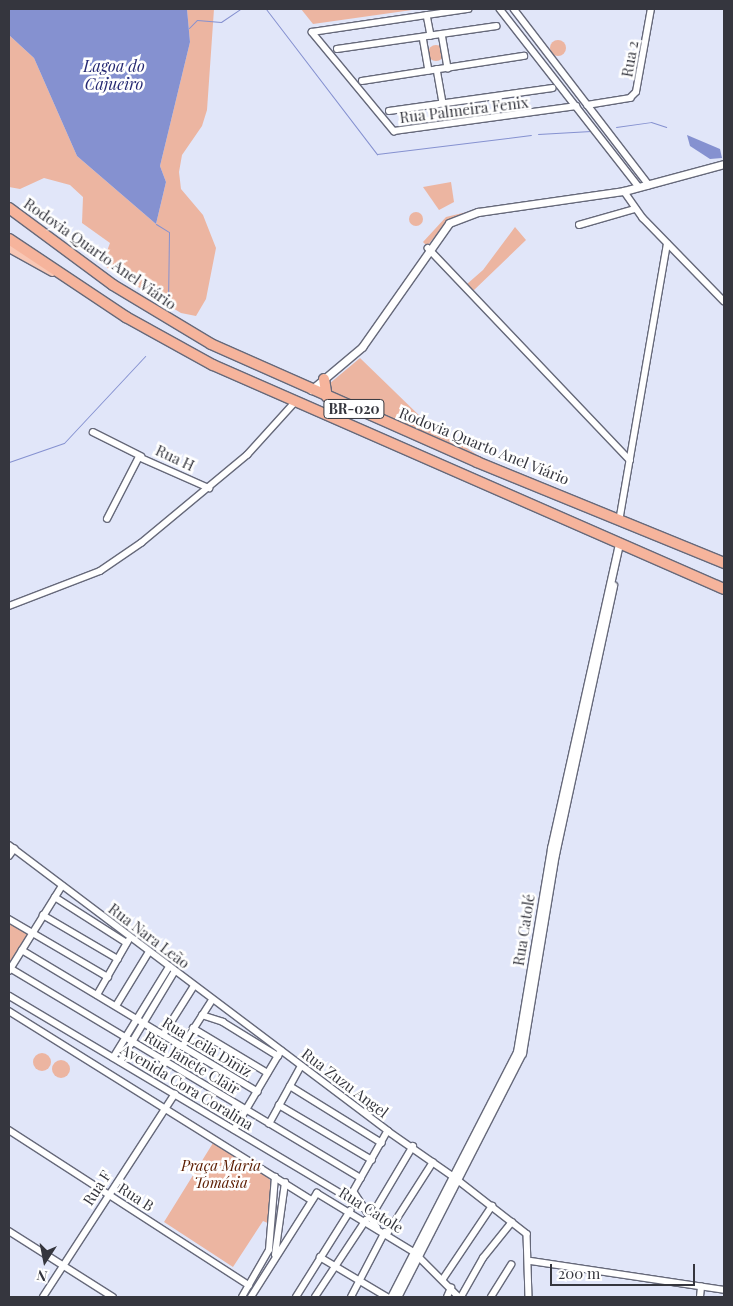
<!DOCTYPE html>
<meta charset="utf-8">
<style>
body{margin:0}
#map{position:relative;width:733px;height:1306px;overflow:hidden;background:#e1e6f9;font-family:"Playfair Display",serif}
div>[style]{position:absolute}
.green>*{inset:0;background:#ecb5a1}
.round{border-radius:50%}
.water>*{inset:0;background:#8591d0}
.stream>*{height:1px;margin:-0.5px;padding:0 0.5px;transform-origin:0.5px;border-radius:0.5px;background:#8591d0}
.roads{filter:drop-shadow(1px 0 #66697a) drop-shadow(-1px 0 #66697a) drop-shadow(0 1px #66697a) drop-shadow(0 -1px #66697a)}
.minor>*{height:5.5px;margin:-2.75px;padding:0 2.75px;transform-origin:2.75px;border-radius:2.75px;background:#fff}
.tertiary>*{height:7px;margin:-3.5px;padding:0 3.5px;transform-origin:3.5px;border-radius:3.5px;background:#fff}
.primary>*{height:9px;margin:-4.5px;padding:0 4.5px;transform-origin:4.5px;border-radius:4.5px;background:#f8c7b5}
.trunk>*{height:10px;margin:-5px;padding:0 5px;transform-origin:5px;border-radius:5px;background:#f6b49c}
span{translate:-50% -50%;white-space:nowrap;text-align:center;line-height:1.15;-webkit-text-stroke:5px #fff;paint-order:stroke}
.shield-label span{padding:1px 4px;background:#fff;border:1px solid;border-radius:4px;-webkit-text-stroke-width:0}
.shield-label{font-size:14px;color:#35363e;font-weight:700}
.street-label{font-size:15px;color:#35363e}
.park-label{font-size:15px;color:#5b1c00;font-style:italic}
.water-label{font-size:16px;color:#252872;font-style:italic}
.frame{position:absolute;inset:0;border:10px solid #35363e;pointer-events:none}
.north{position:absolute;left:20px;top:1236px;width:50px;height:50px;-webkit-text-stroke:4px #fff;paint-order:stroke;rotate:191deg;font-size:14px;font-weight:700;line-height:20px;text-align:center;color:#35363e}
.north::after{content:'';display:block;margin:auto;width:18px;height:22px;background:#35363e;clip-path:polygon(50% 0,100% 100%,50% 72%,0 100%)}
.scale{position:absolute;left:550px;top:1264px;width:145px;height:22px;box-sizing:border-box;border:2px solid #35363e;border-top:0;padding-left:6px;font-size:15px;line-height:18px;white-space:nowrap;color:#35363e;-webkit-text-stroke:4px #fff;paint-order:stroke}
</style>
<div id="map">
<div class="green">
<div style="clip-path:polygon(187px 9px,214px 9px,207px 110px,202px 126px,182px 155px,179px 172px,181px 189px,203px 215px,216px 248px,206px 299px,196px 316px,181px 313px,107px 268px,104px 259px,110px 243px,82px 223px,83px 197px,70px 185px,44px 178px,20px 189px,9px 187px,9px 35px,34px 58px,77px 156px,156px 224px,166px 182px,160px 166px,190px 42px)"></div>
<div style="clip-path:polygon(301px 9px,419px 9px,313px 24px)"></div>
<div class="round" style="left:550px;top:40px;width:16px;height:16px"></div>
<div class="round" style="left:428px;top:45px;width:16px;height:16px"></div>
<div style="clip-path:polygon(451px 182px,454px 202px,439px 210px,423px 187px)"></div>
<div style="clip-path:polygon(471px 211px,448px 221px,427px 246px,423px 242px,446px 217px)"></div>
<div class="round" style="left:409px;top:212px;width:14px;height:14px"></div>
<div style="clip-path:polygon(515px 227px,526px 240px,473px 291px,467px 284px,483px 270px)"></div>
<div style="clip-path:polygon(360px 358px,426px 422px,493px 465px,328px 393px,329px 384px)"></div>
<div style="clip-path:polygon(9px 920px,30px 933px,9px 968px)"></div>
<div class="round" style="left:33px;top:1053px;width:18px;height:18px"></div>
<div class="round" style="left:52px;top:1060px;width:18px;height:18px"></div>
<div style="clip-path:polygon(213px 1143px,268px 1177px,273px 1185px,270px 1224px,263px 1221px,233px 1267px,164px 1222px)"></div>
</div>
<div class="water">
<div style="clip-path:polygon(9px 9px,187px 9px,190px 42px,160px 166px,166px 182px,156px 224px,77px 156px,34px 58px,9px 35px)"></div>
<div style="clip-path:polygon(687px 135px,720px 149px,722px 158px,710px 159px,690px 146px)"></div>
</div>
<div class="stream">
<div style="left:266px;top:9px;width:183px;rotate:52.6deg"></div>
<div style="left:377px;top:154px;width:155px;rotate:-7deg"></div>
<div style="left:189px;top:28px;width:11px;rotate:-45deg"></div>
<div style="left:197px;top:20px;width:24px;rotate:5deg"></div>
<div style="left:221px;top:22px;width:23px;rotate:-34deg"></div>
<div style="left:616px;top:127px;width:35px;rotate:-8deg"></div>
<div style="left:651px;top:122px;width:16px;rotate:18deg"></div>
<div style="left:538px;top:134px;width:53px;rotate:-3.2deg"></div>
<div style="left:156px;top:224px;width:15px;rotate:32deg"></div>
<div style="left:169px;top:232px;width:73px;rotate:90.8deg"></div>
<div style="left:9px;top:462px;width:58px;rotate:-19.1deg"></div>
<div style="left:64px;top:443px;width:119px;rotate:-47deg"></div>
</div>
<div class="roads">
<div class="minor">
<div style="left:500px;top:9px;width:226px;rotate:52deg"></div>
<div style="left:514px;top:9px;width:222px;rotate:52.5deg"></div>
<div style="left:427px;top:15px;width:21px;rotate:79deg"></div>
<div style="left:312px;top:32px;width:129px;rotate:50.4deg"></div>
<div style="left:394px;top:131px;width:184px;rotate:-7.8deg"></div>
<div style="left:312px;top:32px;width:158px;rotate:-8.4deg"></div>
<div style="left:442px;top:34px;width:35px;rotate:80deg"></div>
<div style="left:423px;top:37px;width:34px;rotate:80deg"></div>
<div style="left:337px;top:49px;width:161px;rotate:-8.2deg"></div>
<div style="left:437px;top:69px;width:35px;rotate:80deg"></div>
<div style="left:362px;top:81px;width:164px;rotate:-8.8deg"></div>
<div style="left:587px;top:105px;width:44px;rotate:-9.2deg"></div>
<div style="left:630px;top:98px;width:8px;rotate:-45deg"></div>
<div style="left:636px;top:92px;width:84px;rotate:-79.8deg"></div>
<div style="left:389px;top:111px;width:165px;rotate:-8deg"></div>
<div style="left:624px;top:191px;width:33px;rotate:55deg"></div>
<div style="left:643px;top:218px;width:116px;rotate:45.7deg"></div>
<div style="left:579px;top:225px;width:58px;rotate:-15.9deg"></div>
<div style="left:428px;top:248px;width:293px;rotate:46.4deg"></div>
<div style="left:93px;top:432px;width:54px;rotate:26.6deg"></div>
<div style="left:620px;top:516px;width:276px;rotate:-80.2deg"></div>
<div style="left:107px;top:519px;width:70px;rotate:-62.7deg"></div>
<div style="left:139px;top:457px;width:77px;rotate:23.9deg"></div>
<div style="left:9px;top:606px;width:97px;rotate:-21deg"></div>
<div style="left:100px;top:571px;width:50px;rotate:-34.3deg"></div>
<div style="left:141px;top:543px;width:138px;rotate:-39.7deg"></div>
<div style="left:247px;top:455px;width:73px;rotate:-47.8deg"></div>
<div style="left:9px;top:845px;width:475px;rotate:37deg"></div>
<div style="left:388px;top:1131px;width:75px;rotate:119.6deg"></div>
<div style="left:351px;top:1196px;width:5px;rotate:169deg"></div>
<div style="left:346px;top:1197px;width:392px;rotate:-149.2deg"></div>
<div style="left:9px;top:856px;width:9px;rotate:-54deg"></div>
<div style="left:55px;top:897px;width:85px;rotate:32.6deg"></div>
<div style="left:43px;top:915px;width:87px;rotate:30.4deg"></div>
<div style="left:9px;top:919px;width:115px;rotate:30.4deg"></div>
<div style="left:22px;top:950px;width:275px;rotate:31deg"></div>
<div style="left:10px;top:968px;width:409px;rotate:30.9deg"></div>
<div style="left:9px;top:971px;width:100px;rotate:-58.1deg"></div>
<div style="left:97px;top:995px;width:62px;rotate:-60.1deg"></div>
<div style="left:116px;top:1006px;width:63px;rotate:-58.6deg"></div>
<div style="left:9px;top:1011px;width:355px;rotate:32deg"></div>
<div style="left:202px;top:1015px;width:22px;rotate:18deg"></div>
<div style="left:223px;top:1022px;width:65px;rotate:31.7deg"></div>
<div style="left:193px;top:1028px;width:87px;rotate:31deg"></div>
<div style="left:163px;top:1035px;width:58px;rotate:-57.7deg"></div>
<div style="left:182px;top:1047px;width:56px;rotate:-57.4deg"></div>
<div style="left:113px;top:1058px;width:107px;rotate:-58.4deg"></div>
<div style="left:120px;top:1062px;width:106px;rotate:-58.9deg"></div>
<div style="left:290px;top:1086px;width:108px;rotate:31.8deg"></div>
<div style="left:279px;top:1105px;width:108px;rotate:30.6deg"></div>
<div style="left:269px;top:1124px;width:66px;rotate:-61.1deg"></div>
<div style="left:9px;top:1130px;width:286px;rotate:32.9deg"></div>
<div style="left:234px;top:1130px;width:92px;rotate:-59.3deg"></div>
<div style="left:388px;top:1131px;width:80px;rotate:34.9deg"></div>
<div style="left:459px;top:1181px;width:86px;rotate:37.9deg"></div>
<div style="left:527px;top:1234px;width:63px;rotate:88.2deg"></div>
<div style="left:354px;top:1192px;width:42px;rotate:56.7deg"></div>
<div style="left:372px;top:1215px;width:80px;rotate:-59.3deg"></div>
<div style="left:9px;top:1231px;width:123px;rotate:32.4deg"></div>
<div style="left:387px;top:1234px;width:85px;rotate:-57.4deg"></div>
<div style="left:275px;top:1255px;width:73px;rotate:-82.1deg"></div>
<div style="left:320px;top:1257px;width:78px;rotate:30.8deg"></div>
<div style="left:531px;top:1261px;width:195px;rotate:8.5deg"></div>
<div style="left:443px;top:1279px;width:88px;rotate:-56.1deg"></div>
<div style="left:43px;top:1297px;width:242px;rotate:-57deg"></div>
<div style="left:242px;top:1297px;width:54px;rotate:-60.1deg"></div>
<div style="left:269px;top:1250px;width:73px;rotate:-85.3deg"></div>
<div style="left:251px;top:1297px;width:123px;rotate:-57.6deg"></div>
<div style="left:317px;top:1193px;width:114px;rotate:31.3deg"></div>
<div style="left:414px;top:1252px;width:64px;rotate:45deg"></div>
<div style="left:296px;top:1297px;width:102px;rotate:-57.9deg"></div>
<div style="left:315px;top:1297px;width:92px;rotate:-56.5deg"></div>
<div style="left:351px;top:1297px;width:73px;rotate:-62.4deg"></div>
<div style="left:447px;top:1297px;width:10px;rotate:-66deg"></div>
<div style="left:461px;top:1297px;width:45px;rotate:-60.6deg"></div>
<div style="left:483px;top:1258px;width:46px;rotate:-51.1deg"></div>
<div style="left:491px;top:1297px;width:38px;rotate:-58deg"></div>
<div style="left:700px;top:1297px;width:10px;rotate:-84deg"></div>
</div>
<div class="tertiary">
<div style="left:311px;top:390px;width:67px;rotate:-40.1deg"></div>
<div style="left:362px;top:347px;width:151px;rotate:-54.9deg"></div>
<div style="left:449px;top:223px;width:31px;rotate:-21deg"></div>
<div style="left:478px;top:212px;width:148px;rotate:-8.2deg"></div>
<div style="left:624px;top:191px;width:104px;rotate:-15.1deg"></div>
<div style="left:391px;top:1297px;width:276px;rotate:-62.8deg"></div>
<div style="left:517px;top:1052px;width:207px;rotate:-80.5deg"></div>
<div style="left:551px;top:848px;width:312px;rotate:-77.4deg"></div>
<div style="left:397px;top:1297px;width:274px;rotate:-62.9deg"></div>
<div style="left:522px;top:1053px;width:202px;rotate:-80.6deg"></div>
<div style="left:555px;top:854px;width:275px;rotate:-77.8deg"></div>
</div>
<div class="primary">
<div style="left:9px;top:247px;width:49px;rotate:29.2deg"></div>
</div>
<div class="trunk">
<div style="left:9px;top:208px;width:129px;rotate:36.5deg"></div>
<div style="left:113px;top:285px;width:114px;rotate:31deg"></div>
<div style="left:211px;top:344px;width:291px;rotate:23.9deg"></div>
<div style="left:477px;top:462px;width:267px;rotate:22.2deg"></div>
<div style="left:9px;top:239px;width:141px;rotate:33.7deg"></div>
<div style="left:126px;top:317px;width:99px;rotate:28.9deg"></div>
<div style="left:213px;top:365px;width:558px;rotate:23.67deg"></div>
<div style="left:324px;top:379px;width:18px;rotate:81deg"></div>
</div>
</div>
<div class="shield-label">
<span style="left:354px;top:409px">BR-020</span>
</div>
<div class="street-label">
<span style="left:630px;top:59px;rotate:-80deg">Rua 2</span>
<span style="left:464px;top:110px;rotate:-7deg">Rua Palmeira Fenix</span>
<span style="left:100px;top:254px;rotate:35deg">Rodovia Quarto Anel Viário</span>
<span style="left:484px;top:446px;rotate:22deg">Rodovia Quarto Anel Viário</span>
<span style="left:175px;top:458px;rotate:25deg">Rua H</span>
<span style="left:524px;top:930px;rotate:-81deg">Rua Catolé</span>
<span style="left:149px;top:936px;rotate:37deg">Rua Nara Leão</span>
<span style="left:207px;top:1047px;rotate:31deg">Rua Leila Diniz</span>
<span style="left:192px;top:1063px;rotate:31deg">Rua Janete Clair</span>
<span style="left:345px;top:1083px;rotate:37deg">Rua Zuzu Angel</span>
<span style="left:187px;top:1087px;rotate:31deg">Avenida Cora Coralina</span>
<span style="left:97px;top:1188px;rotate:-57deg">Rua F</span>
<span style="left:136px;top:1197px;rotate:33deg">Rua B</span>
<span style="left:371px;top:1210px;rotate:32deg">Rua Catole</span>
</div>
<div class="park-label">
<span style="left:221px;top:1174px">Praça Maria<br>Tomásia</span>
</div>
<div class="water-label">
<span style="left:114px;top:75px">Lagoa do<br>Cajueiro</span>
</div>
<div class="frame"></div>
<div class="north">N</div>
<div class="scale">200 m</div>
</div>
